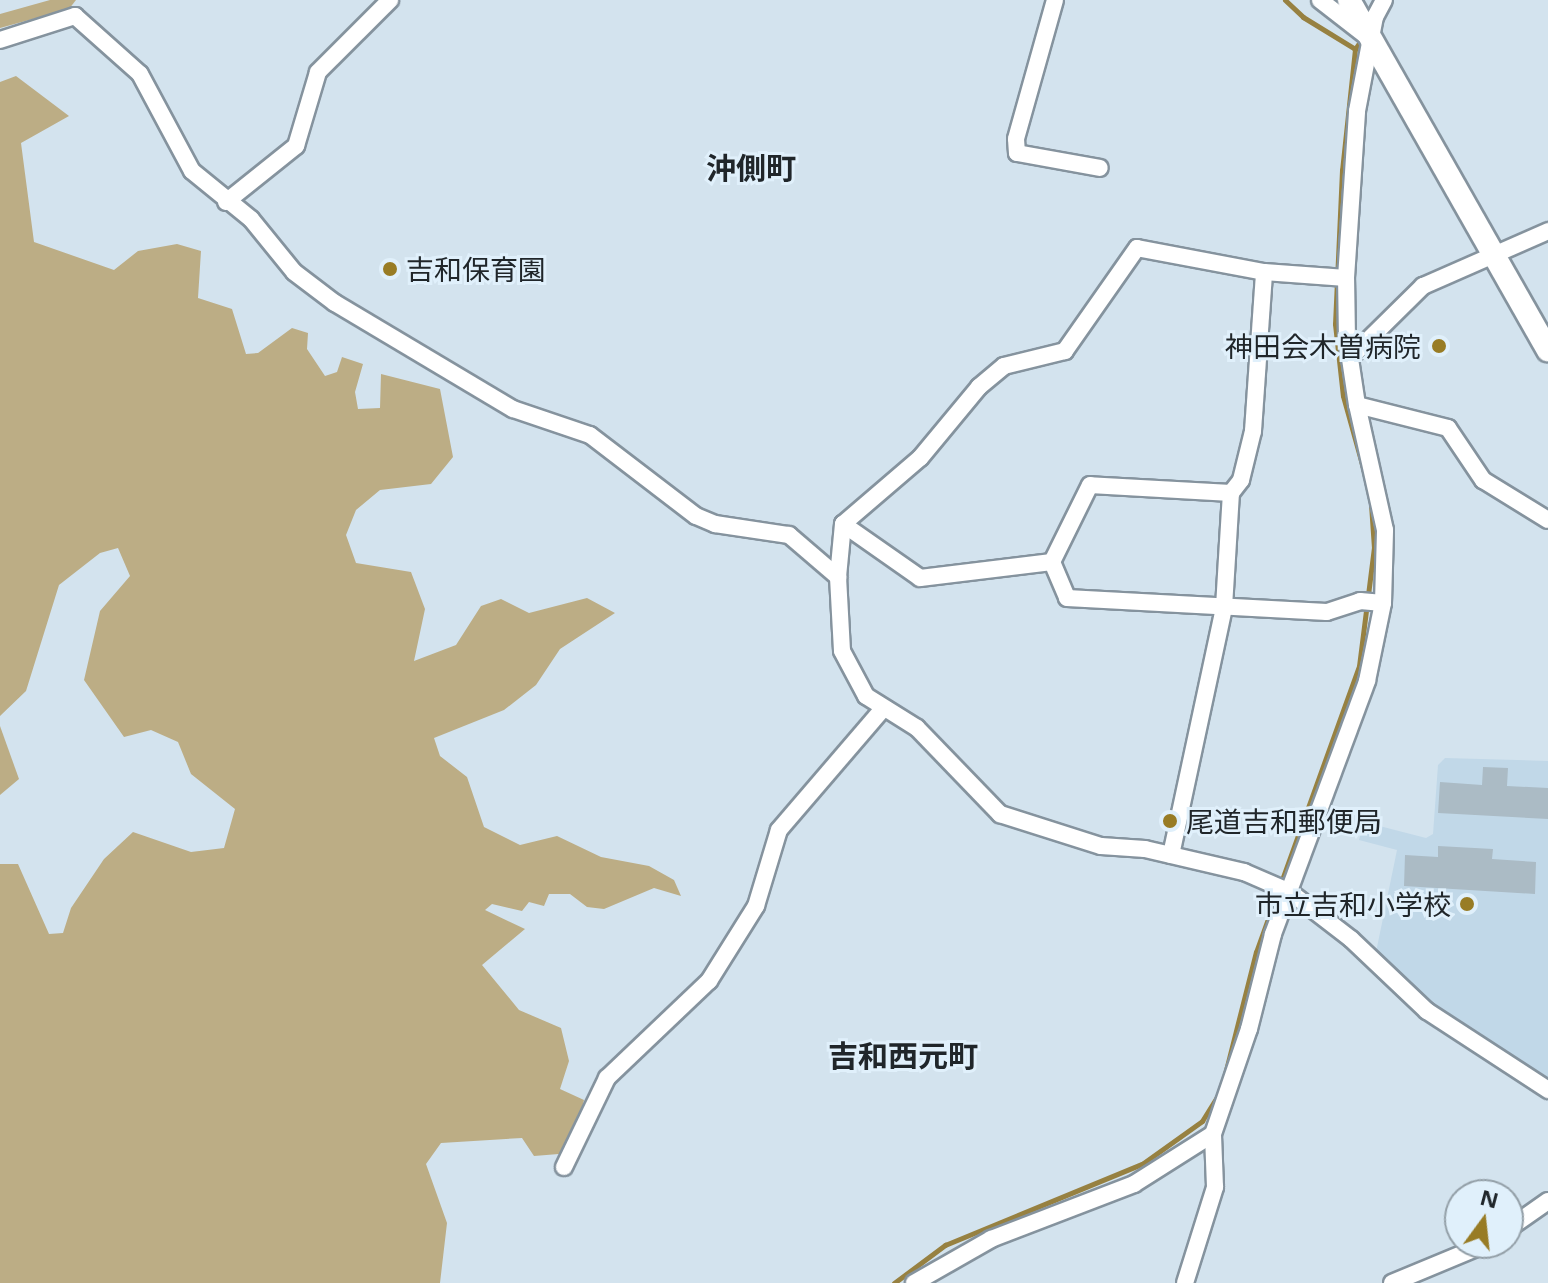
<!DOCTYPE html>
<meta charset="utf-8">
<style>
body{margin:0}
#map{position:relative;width:1548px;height:1283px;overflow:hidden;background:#d3e3ee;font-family:"Noto Sans","Noto Sans JP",sans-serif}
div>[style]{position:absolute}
.built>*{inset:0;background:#c1d8e8}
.green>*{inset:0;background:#bcad85}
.stream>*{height:5px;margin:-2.5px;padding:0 2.5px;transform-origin:2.5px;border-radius:2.5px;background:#978141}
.building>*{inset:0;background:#abbbc5}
.roads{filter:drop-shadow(2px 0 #85939e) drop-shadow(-2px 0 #85939e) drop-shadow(0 2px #85939e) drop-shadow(0 -2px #85939e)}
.street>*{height:16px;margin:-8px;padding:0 8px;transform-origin:8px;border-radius:8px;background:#fff}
.secondary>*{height:22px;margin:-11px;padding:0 11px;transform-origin:11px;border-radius:11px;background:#fff}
.dots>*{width:22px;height:22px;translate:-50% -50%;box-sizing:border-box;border:4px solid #e0f0fb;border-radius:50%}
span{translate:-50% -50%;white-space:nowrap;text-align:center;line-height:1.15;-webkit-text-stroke:6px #e0f0fb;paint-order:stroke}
.poi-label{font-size:28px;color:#20262a}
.left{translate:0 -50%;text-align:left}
.right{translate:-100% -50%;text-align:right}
.neighbourhood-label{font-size:30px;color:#20262a;font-weight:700}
.north{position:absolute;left:1444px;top:1179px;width:80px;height:80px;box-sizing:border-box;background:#e0f0fb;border:2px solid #939fa7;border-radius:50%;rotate:15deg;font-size:22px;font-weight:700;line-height:32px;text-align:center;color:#20262a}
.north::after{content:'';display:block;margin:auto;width:28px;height:36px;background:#987c25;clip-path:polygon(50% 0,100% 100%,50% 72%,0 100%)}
</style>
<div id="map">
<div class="built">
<div style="clip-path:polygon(1445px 758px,1548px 761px,1548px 1084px,1431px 1007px,1375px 957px,1397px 850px,1359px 840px,1364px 822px,1426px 838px,1433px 834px,1438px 765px)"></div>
</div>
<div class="green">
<div style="clip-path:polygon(50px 0,76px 0,69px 9px,0 28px,0 14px)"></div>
<div style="clip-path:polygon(16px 76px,69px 116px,21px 143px,34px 242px,114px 270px,138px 251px,177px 244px,201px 251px,198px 298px,232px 309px,246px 354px,258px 353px,292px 328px,308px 333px,307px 349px,325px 376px,337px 372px,342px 357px,363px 364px,355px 392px,358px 409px,380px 408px,381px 374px,440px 389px,453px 457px,431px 484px,380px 490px,356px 510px,346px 535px,356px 563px,411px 572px,425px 609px,414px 661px,456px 645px,481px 606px,501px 599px,529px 613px,587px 598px,615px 613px,560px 649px,536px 685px,504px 710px,434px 738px,440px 756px,467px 777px,484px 827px,520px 845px,557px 836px,601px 857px,649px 866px,674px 880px,681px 896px,654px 888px,604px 909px,587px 907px,570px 894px,549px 894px,544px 906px,529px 902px,522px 911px,492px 904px,485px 910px,525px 929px,482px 965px,519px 1010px,561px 1028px,569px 1061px,560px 1089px,584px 1100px,571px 1153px,534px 1156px,522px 1138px,441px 1143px,426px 1164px,447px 1223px,440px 1283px,0 1283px,0 864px,18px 864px,49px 934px,63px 933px,71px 908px,104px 859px,133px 832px,191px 852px,224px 848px,235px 809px,191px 774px,178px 742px,151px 730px,124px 737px,84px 680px,100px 611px,130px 576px,118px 548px,100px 553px,59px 585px,26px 691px,0 716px,0 82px)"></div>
<div style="clip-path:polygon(0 726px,19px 779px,0 795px)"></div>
</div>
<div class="stream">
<div style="left:1285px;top:0;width:25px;rotate:43deg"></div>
<div style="left:1303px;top:17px;width:61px;rotate:31.6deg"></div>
<div style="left:1364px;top:36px;width:16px;rotate:125deg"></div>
<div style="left:1355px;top:49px;width:122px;rotate:96.1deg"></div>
<div style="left:1342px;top:170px;width:154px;rotate:92.6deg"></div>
<div style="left:1335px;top:324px;width:72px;rotate:83.7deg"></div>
<div style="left:1343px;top:396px;width:82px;rotate:74.4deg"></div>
<div style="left:1223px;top:1082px;width:134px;rotate:-75.8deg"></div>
<div style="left:1256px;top:952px;width:304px;rotate:-70.2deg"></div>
<div style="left:1359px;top:666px;width:119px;rotate:-82.8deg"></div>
<div style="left:1374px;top:548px;width:44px;rotate:-93.9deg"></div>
<div style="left:894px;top:1283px;width:64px;rotate:-36.7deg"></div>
<div style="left:945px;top:1245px;width:213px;rotate:-22.4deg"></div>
<div style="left:1142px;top:1164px;width:74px;rotate:-35.6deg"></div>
<div style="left:1202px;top:1121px;width:34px;rotate:-58deg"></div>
</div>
<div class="building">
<div style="clip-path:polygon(1483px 767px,1508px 768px,1507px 786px,1548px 788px,1548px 819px,1438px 813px,1440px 782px,1482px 785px)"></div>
<div style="clip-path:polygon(1438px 846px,1493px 849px,1492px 859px,1536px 862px,1535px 894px,1404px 886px,1405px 855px,1438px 857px)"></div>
</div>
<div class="roads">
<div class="street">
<div style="left:1055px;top:0;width:144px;rotate:105.7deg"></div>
<div style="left:1016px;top:139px;width:14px;rotate:86deg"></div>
<div style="left:1017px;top:153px;width:84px;rotate:10.2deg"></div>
<div style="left:1320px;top:0;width:57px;rotate:37.9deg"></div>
<div style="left:0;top:40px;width:79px;rotate:-17.7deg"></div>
<div style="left:75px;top:16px;width:87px;rotate:41.7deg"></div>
<div style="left:140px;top:74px;width:110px;rotate:61.8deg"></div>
<div style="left:192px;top:171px;width:76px;rotate:39.1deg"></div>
<div style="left:251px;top:219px;width:68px;rotate:50.9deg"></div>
<div style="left:294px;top:272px;width:51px;rotate:37.1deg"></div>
<div style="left:335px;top:303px;width:207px;rotate:30.8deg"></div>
<div style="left:513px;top:409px;width:81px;rotate:18.7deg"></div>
<div style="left:590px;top:435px;width:133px;rotate:37.4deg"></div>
<div style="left:696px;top:516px;width:21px;rotate:23deg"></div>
<div style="left:715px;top:524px;width:75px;rotate:8.5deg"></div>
<div style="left:789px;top:535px;width:65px;rotate:40.6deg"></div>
<div style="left:226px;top:202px;width:90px;rotate:-38.7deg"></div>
<div style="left:296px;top:146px;width:77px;rotate:-73.4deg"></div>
<div style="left:318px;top:72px;width:102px;rotate:-45deg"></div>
<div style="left:1346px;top:278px;width:82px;rotate:-175.8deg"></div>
<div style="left:1264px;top:272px;width:129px;rotate:-169.3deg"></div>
<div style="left:1137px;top:248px;width:126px;rotate:125deg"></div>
<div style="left:1065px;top:351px;width:63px;rotate:166.2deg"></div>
<div style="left:1004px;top:366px;width:33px;rotate:140deg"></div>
<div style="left:979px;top:387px;width:92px;rotate:129.7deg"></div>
<div style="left:920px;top:458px;width:101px;rotate:139.4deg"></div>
<div style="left:843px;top:524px;width:53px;rotate:95.4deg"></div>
<div style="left:838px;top:577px;width:74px;rotate:86.9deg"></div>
<div style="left:842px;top:651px;width:51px;rotate:61.9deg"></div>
<div style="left:866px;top:696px;width:60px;rotate:32.1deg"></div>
<div style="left:917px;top:728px;width:120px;rotate:46deg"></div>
<div style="left:1000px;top:814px;width:106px;rotate:17.6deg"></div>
<div style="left:1101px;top:846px;width:44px;rotate:3.9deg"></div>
<div style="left:1145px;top:849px;width:102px;rotate:13.1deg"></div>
<div style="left:1244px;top:872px;width:50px;rotate:23.5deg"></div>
<div style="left:1290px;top:892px;width:77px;rotate:37.6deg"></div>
<div style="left:1351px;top:939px;width:105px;rotate:43.5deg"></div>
<div style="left:1427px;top:1011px;width:145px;rotate:33.1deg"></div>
<div style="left:1350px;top:358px;width:103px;rotate:-44.6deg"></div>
<div style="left:1423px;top:286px;width:137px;rotate:-23.7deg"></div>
<div style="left:1357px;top:405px;width:94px;rotate:14.2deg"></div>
<div style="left:1448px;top:428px;width:63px;rotate:56.1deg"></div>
<div style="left:1483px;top:480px;width:76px;rotate:31.6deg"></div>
<div style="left:1231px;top:493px;width:141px;rotate:-176.8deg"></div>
<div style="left:1090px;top:485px;width:86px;rotate:116.3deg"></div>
<div style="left:1052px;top:562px;width:39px;rotate:67deg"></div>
<div style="left:1067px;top:598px;width:260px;rotate:3.1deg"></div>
<div style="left:1327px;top:612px;width:35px;rotate:-18deg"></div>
<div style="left:1360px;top:601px;width:23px;rotate:5deg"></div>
<div style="left:843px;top:524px;width:94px;rotate:35deg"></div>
<div style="left:920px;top:578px;width:133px;rotate:-6.9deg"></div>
<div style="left:1171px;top:855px;width:254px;rotate:-77.9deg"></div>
<div style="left:1224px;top:607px;width:114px;rotate:-86.5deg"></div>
<div style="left:1231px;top:493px;width:16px;rotate:-52deg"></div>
<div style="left:1241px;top:480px;width:50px;rotate:-76.2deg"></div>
<div style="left:1253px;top:431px;width:159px;rotate:-86deg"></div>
<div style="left:564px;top:1167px;width:99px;rotate:-64.2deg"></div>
<div style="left:607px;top:1078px;width:141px;rotate:-43.6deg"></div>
<div style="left:709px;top:981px;width:89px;rotate:-57.9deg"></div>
<div style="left:756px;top:906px;width:79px;rotate:-73.2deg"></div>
<div style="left:779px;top:830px;width:158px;rotate:-49.4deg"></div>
<div style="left:1508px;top:1229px;width:49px;rotate:-35deg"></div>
<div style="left:914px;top:1283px;width:89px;rotate:-29.7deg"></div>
<div style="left:991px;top:1239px;width:153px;rotate:-21deg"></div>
<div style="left:1134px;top:1184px;width:93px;rotate:-32.3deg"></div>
<div style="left:1185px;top:1283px;width:101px;rotate:-72.6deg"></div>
<div style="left:1215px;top:1187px;width:53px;rotate:-92.2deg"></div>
<div style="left:1213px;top:1134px;width:111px;rotate:-71.1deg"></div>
<div style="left:1249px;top:1029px;width:98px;rotate:-75.8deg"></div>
<div style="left:1273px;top:934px;width:270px;rotate:-69.6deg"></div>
<div style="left:1367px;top:681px;width:80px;rotate:-78.4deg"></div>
<div style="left:1383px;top:603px;width:73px;rotate:-88.4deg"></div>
<div style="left:1385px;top:530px;width:128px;rotate:-102.6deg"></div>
<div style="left:1357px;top:405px;width:67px;rotate:-98.6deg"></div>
<div style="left:1347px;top:339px;width:61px;rotate:-90.9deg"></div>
<div style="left:1346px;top:278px;width:167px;rotate:-86.2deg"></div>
<div style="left:1357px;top:111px;width:96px;rotate:-79.2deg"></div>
<div style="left:1375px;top:17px;width:19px;rotate:-62deg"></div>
<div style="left:1392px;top:1283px;width:104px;rotate:-22.6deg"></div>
</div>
<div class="secondary">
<div style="left:1349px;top:0;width:403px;rotate:60.4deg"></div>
</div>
</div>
<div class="dots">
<div style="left:390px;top:269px;background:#987c25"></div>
<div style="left:1439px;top:346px;background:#987c25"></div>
<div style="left:1170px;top:821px;background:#987c25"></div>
<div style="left:1467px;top:904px;background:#987c25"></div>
</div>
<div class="poi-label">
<span class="left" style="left:406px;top:269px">吉和保育園</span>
<span class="right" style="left:1421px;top:346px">神田会木曽病院</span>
<span class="left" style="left:1186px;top:821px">尾道吉和郵便局</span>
<span class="right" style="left:1451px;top:904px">市立吉和小学校</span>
</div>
<div class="neighbourhood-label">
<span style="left:751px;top:168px">沖側町</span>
<span style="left:903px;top:1056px">吉和西元町</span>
</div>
<div class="north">N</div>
</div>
